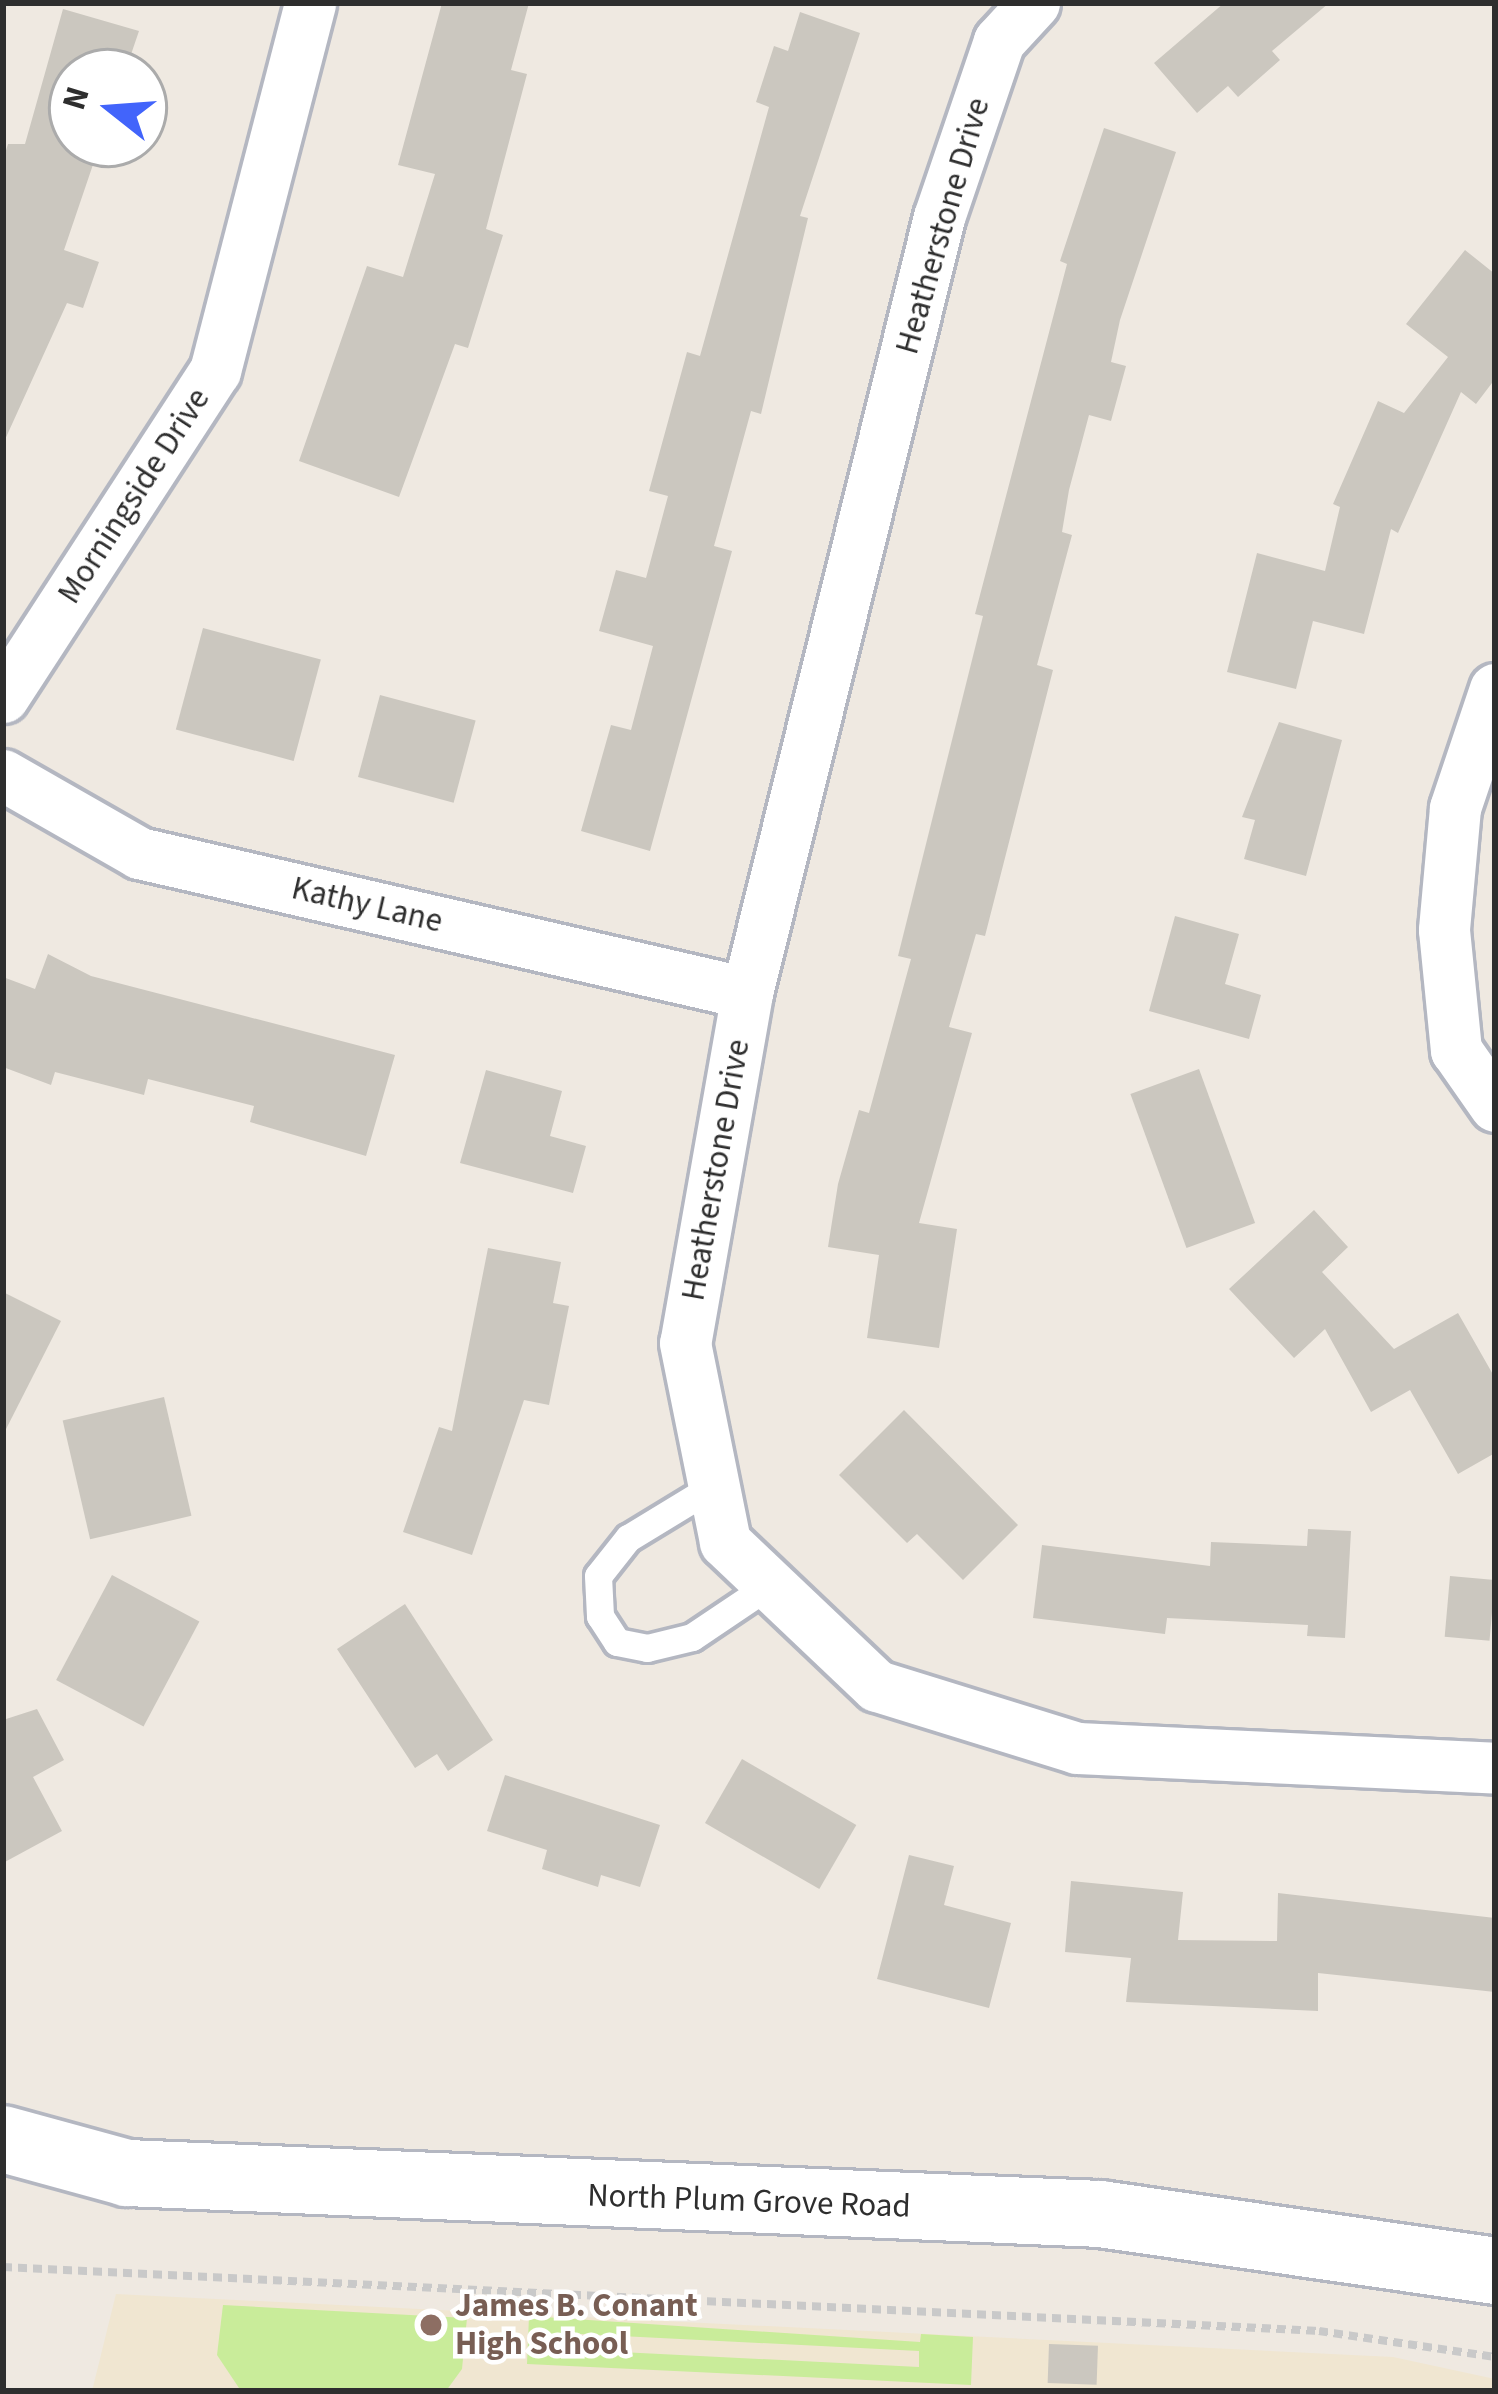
<!DOCTYPE html>
<style>
body{margin:0}
#map{position:relative;width:1498px;height:2394px;overflow:hidden;background:#efe9e1;font-family:"Source Sans 3",sans-serif}
div>[style]{position:absolute}
.education>*{inset:0;background:#f0e6d1}
.pitch>*{inset:0;background:#c9ec9a}
.building>*{inset:0;background:#cbc7bf;transform-origin:0 0}
.path>*{height:8px;margin-top:-4px;transform-origin:0;background:repeating-linear-gradient(90deg,#c9c9c9 0 9px,transparent 0 15px)}
.roads{filter:drop-shadow(3px 0 #b4b7c1) drop-shadow(-3px 0 #b4b7c1) drop-shadow(0 3px #b4b7c1) drop-shadow(0 -3px #b4b7c1)}
.lane>*{height:27px;margin:-13.5px;padding:0 13.5px;transform-origin:13.5px;border-radius:13.5px;background:#fff}
.street>*{height:51px;margin:-25.5px;padding:0 25.5px;transform-origin:25.5px;border-radius:25.5px;background:#fff}
.secondary>*{height:66px;margin:-33px;padding:0 33px;transform-origin:33px;border-radius:33px;background:#fff}
.dots>*{width:33px;height:33px;translate:-50% -50%;box-sizing:border-box;border:6px solid #fff;border-radius:50%}
span{translate:-50% -50%;white-space:nowrap;text-align:center;line-height:1.15;-webkit-text-stroke:9px #fff;paint-order:stroke}
.street-label{font-size:33px;color:#2e2e2e}
.education-label{font-size:33px;color:#785e54;font-weight:700}
.left{translate:0 -50%;text-align:left}
.frame{position:absolute;inset:0;border:6px solid #2e2e2e;pointer-events:none}
.north{position:absolute;left:48px;top:48px;width:120px;height:120px;box-sizing:border-box;background:#fff;border:3px solid #ababab;border-radius:50%;rotate:287deg;font-size:33px;font-weight:700;line-height:48px;text-align:center;color:#2e2e2e}
.north::after{content:'';display:block;margin:auto;width:42px;height:54px;background:#4264fb;clip-path:polygon(50% 0,100% 100%,50% 72%,0 100%)}
</style>
<div id="map">
<div class="education">
<div style="clip-path:polygon(116px 2294px,1393px 2357px,1495px 2379px,1495px 2391px,92px 2391px)"></div>
</div>
<div class="pitch">
<div style="clip-path:polygon(223px 2305px,467px 2318px,462px 2369px,446px 2391px,241px 2391px,217px 2355px)"></div>
<div style="clip-path:polygon(evenodd,529px 2316px,920px 2342px,921px 2334px,973px 2337px,971px 2385px,527px 2364px,529px 2316px,581px 2334px,919px 2351px,919px 2367px,581px 2350px,581px 2334px)"></div>
</div>
<div class="building">
<div style="clip-path:polygon(442px 3px,529px 3px,511px 70px,527px 74px,486px 229px,503px 235px,468px 348px,455px 344px,399px 497px,299px 461px,367px 266px,403px 277px,435px 174px,398px 165px)"></div>
<div style="clip-path:polygon(1224px 3px,1329px 3px,1272px 51px,1280px 60px,1238px 97px,1228px 86px,1197px 113px,1154px 63px)"></div>
<div style="clip-path:polygon(63px 9px,139px 31px,125px 72px,72px 72px,72px 144px,100px 144px,64px 250px,99px 262px,83px 308px,67px 303px,3px 444px,3px 160px,8px 144px,25px 144px)"></div>
<div style="clip-path:polygon(800px 12px,860px 33px,800px 216px,808px 218px,761px 414px,751px 411px,714px 546px,732px 551px,650px 851px,581px 831px,611px 725px,631px 730px,653px 646px,599px 631px,616px 570px,646px 578px,668px 496px,649px 491px,687px 352px,700px 356px,769px 107px,756px 102px,774px 46px,788px 51px)"></div>
<div style="clip-path:polygon(1104px 128px,1176px 152px,1120px 320px,1111px 362px,1126px 366px,1111px 421px,1089px 415px,1069px 490px,1062px 532px,1072px 535px,1037px 665px,1053px 670px,985px 936px,976px 934px,949px 1027px,972px 1033px,919px 1223px,957px 1229px,939px 1348px,867px 1338px,879px 1255px,828px 1247px,838px 1184px,859px 1110px,869px 1113px,911px 959px,898px 956px,983px 616px,975px 614px,1067px 264px,1060px 261px)"></div>
<div style="clip-path:polygon(1465px 250px,1495px 274px,1495px 379px,1476px 404px,1461px 392px,1398px 533px,1391px 529px,1364px 634px,1313px 621px,1296px 689px,1227px 672px,1257px 553px,1325px 571px,1340px 507px,1333px 504px,1378px 401px,1404px 413px,1448px 357px,1406px 324px)"></div>
<div style="left:203px;top:628px;width:122px;height:105px;rotate:15deg"></div>
<div style="left:380px;top:695px;width:99px;height:85px;rotate:15deg"></div>
<div style="clip-path:polygon(1279px 722px,1342px 740px,1306px 876px,1244px 859px,1255px 820px,1242px 817px)"></div>
<div style="clip-path:polygon(1175px 916px,1239px 934px,1225px 984px,1261px 995px,1249px 1039px,1149px 1011px)"></div>
<div style="clip-path:polygon(48px 954px,91px 976px,395px 1055px,366px 1156px,250px 1122px,254px 1106px,148px 1079px,144px 1095px,55px 1072px,51px 1085px,3px 1067px,3px 977px,35px 989px)"></div>
<div style="left:1199px;top:1069px;width:164px;height:73px;rotate:70deg"></div>
<div style="clip-path:polygon(486px 1070px,562px 1091px,550px 1136px,586px 1146px,573px 1193px,460px 1163px)"></div>
<div style="clip-path:polygon(1314px 1210px,1348px 1247px,1322px 1272px,1394px 1349px,1458px 1313px,1495px 1378px,1495px 1453px,1458px 1474px,1410px 1390px,1371px 1412px,1325px 1329px,1294px 1358px,1229px 1289px)"></div>
<div style="clip-path:polygon(488px 1248px,561px 1262px,553px 1303px,569px 1306px,549px 1405px,524px 1400px,472px 1555px,403px 1532px,439px 1427px,452px 1431px)"></div>
<div style="clip-path:polygon(3px 1292px,61px 1321px,3px 1435px)"></div>
<div style="left:164px;top:1397px;width:122px;height:104px;rotate:77deg"></div>
<div style="clip-path:polygon(904px 1410px,1018px 1525px,963px 1580px,917px 1534px,907px 1543px,839px 1475px)"></div>
<div style="clip-path:polygon(1308px 1529px,1351px 1531px,1345px 1638px,1307px 1636px,1308px 1625px,1167px 1618px,1165px 1634px,1033px 1618px,1042px 1545px,1210px 1566px,1211px 1542px,1307px 1546px)"></div>
<div style="left:112px;top:1575px;width:99px;height:119px;rotate:28deg"></div>
<div style="left:1450px;top:1576px;width:45px;height:61px;rotate:5deg"></div>
<div style="clip-path:polygon(405px 1604px,493px 1740px,448px 1771px,437px 1754px,415px 1768px,337px 1649px)"></div>
<div style="clip-path:polygon(37px 1709px,64px 1760px,33px 1777px,62px 1831px,3px 1863px,3px 1720px)"></div>
<div style="left:742px;top:1759px;width:132px;height:74px;rotate:30deg"></div>
<div style="clip-path:polygon(505px 1775px,660px 1825px,640px 1887px,601px 1875px,598px 1887px,542px 1869px,547px 1850px,487px 1831px)"></div>
<div style="clip-path:polygon(909px 1855px,954px 1866px,944px 1905px,1011px 1923px,989px 2008px,877px 1979px)"></div>
<div style="clip-path:polygon(1071px 1881px,1183px 1892px,1178px 1940px,1277px 1941px,1278px 1893px,1495px 1918px,1495px 1992px,1318px 1973px,1318px 2011px,1126px 2002px,1131px 1958px,1065px 1952px)"></div>
<div style="left:1049px;top:2344px;width:49px;height:39px;rotate:2deg"></div>
</div>
<div class="path">
<div style="left:3px;top:2267px;width:1318px;rotate:2.78deg"></div>
<div style="left:1319px;top:2331px;width:178px;rotate:8.4deg"></div>
</div>
<div class="roads">
<div class="lane">
<div style="left:712px;top:1487px;width:98px;rotate:148.7deg"></div>
<div style="left:628px;top:1538px;width:48px;rotate:128.3deg"></div>
<div style="left:598px;top:1576px;width:40px;rotate:87.1deg"></div>
<div style="left:600px;top:1616px;width:31px;rotate:57deg"></div>
<div style="left:617px;top:1642px;width:31px;rotate:11deg"></div>
<div style="left:647px;top:1648px;width:46px;rotate:-13.7deg"></div>
<div style="left:692px;top:1637px;width:88px;rotate:-33.9deg"></div>
</div>
<div class="street">
<div style="left:1034px;top:3px;width:52px;rotate:132.6deg"></div>
<div style="left:999px;top:41px;width:186px;rotate:108.8deg"></div>
<div style="left:939px;top:217px;width:799px;rotate:103.9deg"></div>
<div style="left:747px;top:993px;width:355px;rotate:100deg"></div>
<div style="left:685px;top:1343px;width:203px;rotate:78.6deg"></div>
<div style="left:725px;top:1542px;width:209px;rotate:43.5deg"></div>
<div style="left:877px;top:1686px;width:209px;rotate:17.2deg"></div>
<div style="left:1077px;top:1748px;width:418px;rotate:2.7deg"></div>
<div style="left:1495px;top:689px;width:126px;rotate:108.6deg"></div>
<div style="left:1455px;top:808px;width:122px;rotate:95.2deg"></div>
<div style="left:1444px;top:930px;width:121px;rotate:84.3deg"></div>
<div style="left:1456px;top:1050px;width:68px;rotate:55.1deg"></div>
<div style="left:3px;top:697px;width:389px;rotate:-57deg"></div>
<div style="left:215px;top:371px;width:380px;rotate:-75.5deg"></div>
<div style="left:3px;top:775px;width:157px;rotate:29.8deg"></div>
<div style="left:139px;top:853px;width:624px;rotate:12.97deg"></div>
</div>
<div class="secondary">
<div style="left:3px;top:2139px;width:129px;rotate:15.3deg"></div>
<div style="left:127px;top:2173px;width:974px;rotate:2.41deg"></div>
<div style="left:1100px;top:2214px;width:399px;rotate:8.2deg"></div>
</div>
</div>
<div class="dots">
<div style="left:431px;top:2325px;background:#8d6e63"></div>
</div>
<div class="street-label">
<span style="left:943px;top:226px;rotate:-74deg">Heatherstone Drive</span>
<span style="left:134px;top:496px;rotate:-57deg">Morningside Drive</span>
<span style="left:367px;top:905px;rotate:13deg">Kathy Lane</span>
<span style="left:716px;top:1170px;rotate:-80deg">Heatherstone Drive</span>
<span style="left:749px;top:2201px;rotate:2deg">North Plum Grove Road</span>
</div>
<div class="education-label">
<span class="left" style="left:455px;top:2325px">James B. Conant<br>High School</span>
</div>
<div class="frame"></div>
<div class="north">N</div>
</div>
